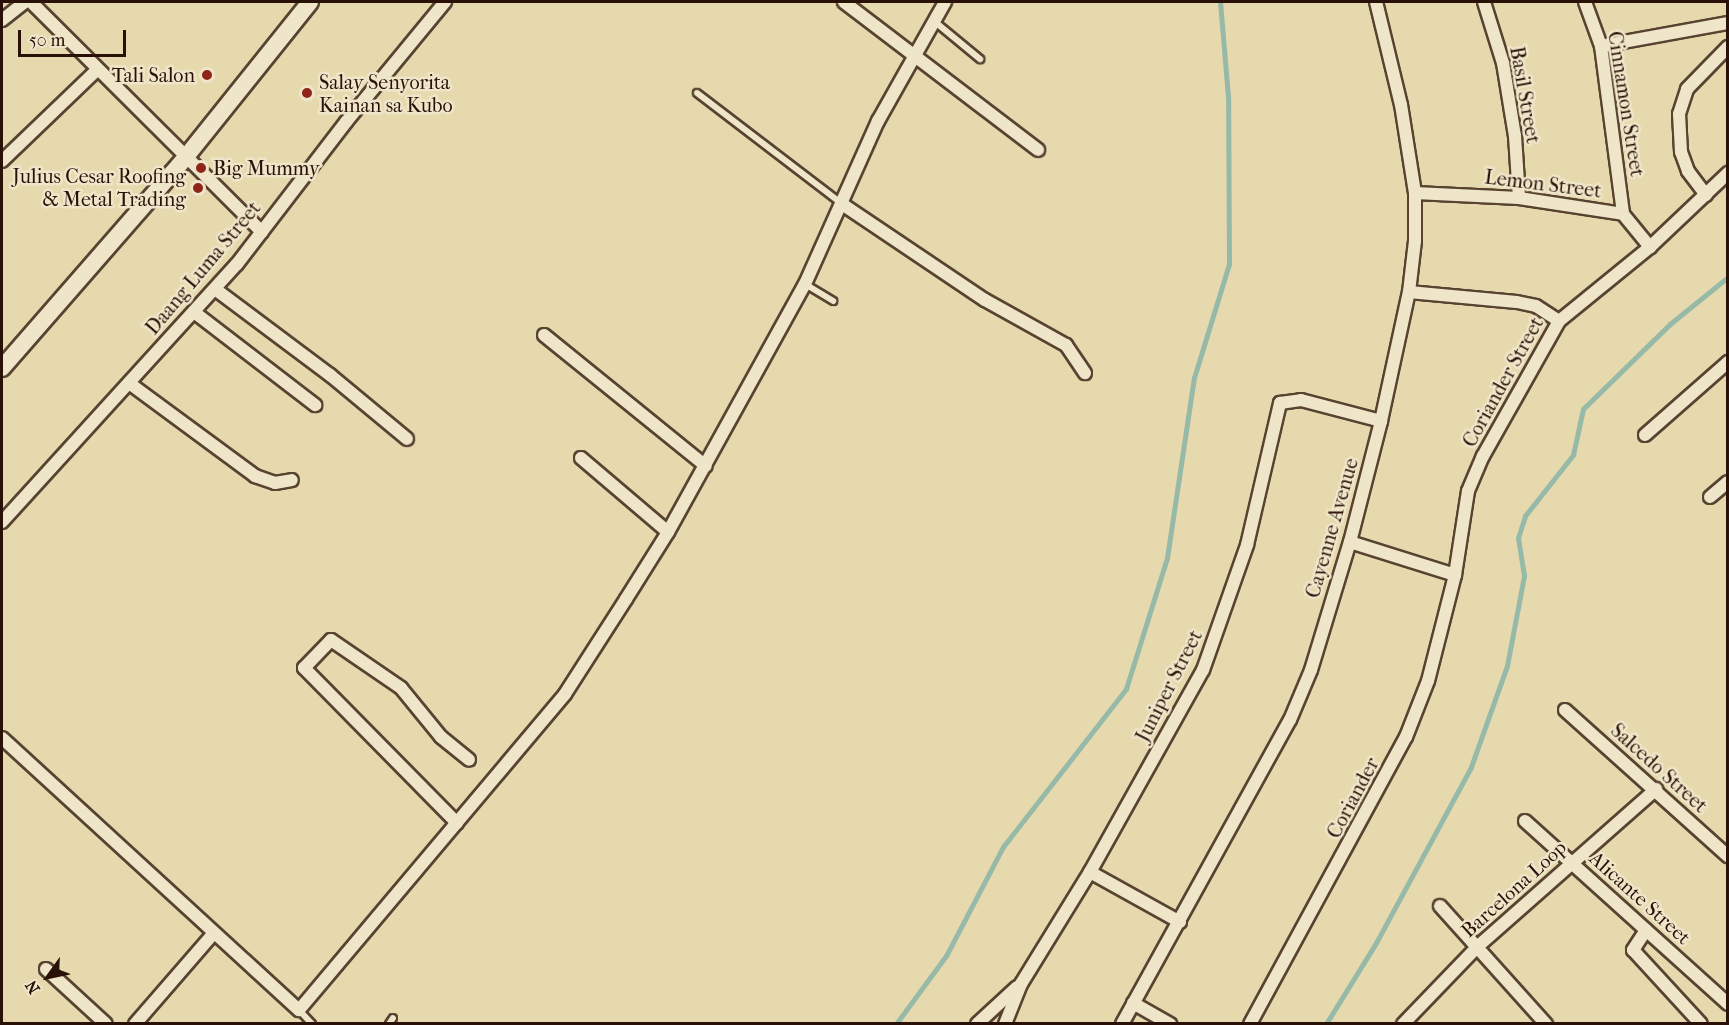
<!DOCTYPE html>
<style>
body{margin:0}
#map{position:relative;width:1729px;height:1025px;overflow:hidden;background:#e6d9ae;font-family:"IM FELL French Canon",serif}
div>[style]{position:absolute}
.stream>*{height:4.5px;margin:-2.25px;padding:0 2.25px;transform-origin:2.25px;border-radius:2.25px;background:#97baa8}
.roads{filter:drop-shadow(2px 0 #584331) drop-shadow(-2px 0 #584331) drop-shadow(0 2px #584331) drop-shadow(0 -2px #584331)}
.service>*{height:6px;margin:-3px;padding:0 3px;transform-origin:3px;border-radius:3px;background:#efe6ca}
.minor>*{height:12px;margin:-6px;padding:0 6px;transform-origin:6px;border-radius:6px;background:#efe6ca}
.secondary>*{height:16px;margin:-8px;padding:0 8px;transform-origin:8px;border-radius:8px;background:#efe6ca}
.dots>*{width:16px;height:16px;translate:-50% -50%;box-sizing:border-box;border:3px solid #efe6ca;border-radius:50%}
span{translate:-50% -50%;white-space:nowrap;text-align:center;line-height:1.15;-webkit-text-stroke:5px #efe6ca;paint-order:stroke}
.poi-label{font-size:20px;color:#291107}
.right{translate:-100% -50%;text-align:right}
.left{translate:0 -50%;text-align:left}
.street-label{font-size:20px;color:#291107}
.frame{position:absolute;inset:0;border:3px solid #291107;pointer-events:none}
.north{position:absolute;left:18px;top:947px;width:60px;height:60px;-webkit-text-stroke:4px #efe6ca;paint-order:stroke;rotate:237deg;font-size:16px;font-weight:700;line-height:24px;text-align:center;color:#291107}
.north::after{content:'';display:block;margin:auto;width:21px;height:27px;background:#291107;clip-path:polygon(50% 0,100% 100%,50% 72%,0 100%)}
.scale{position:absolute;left:18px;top:30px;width:108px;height:27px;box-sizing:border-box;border:3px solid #291107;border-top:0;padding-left:8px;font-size:18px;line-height:21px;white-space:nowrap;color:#291107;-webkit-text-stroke:4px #efe6ca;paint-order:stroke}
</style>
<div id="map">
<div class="stream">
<div style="left:896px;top:1024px;width:84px;rotate:-53.7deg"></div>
<div style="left:946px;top:956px;width:123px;rotate:-62.4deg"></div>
<div style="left:1003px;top:847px;width:200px;rotate:-52.1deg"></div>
<div style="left:1126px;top:689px;width:137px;rotate:-72.6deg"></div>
<div style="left:1167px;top:558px;width:182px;rotate:-81.5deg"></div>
<div style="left:1194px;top:378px;width:119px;rotate:-72.9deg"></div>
<div style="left:1229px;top:264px;width:167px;rotate:-90.3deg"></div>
<div style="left:1228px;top:97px;width:95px;rotate:-94.8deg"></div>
<div style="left:1326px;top:1024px;width:95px;rotate:-58.3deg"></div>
<div style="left:1376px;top:943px;width:200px;rotate:-61.6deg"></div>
<div style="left:1471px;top:767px;width:107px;rotate:-70.4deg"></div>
<div style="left:1507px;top:666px;width:92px;rotate:-79.3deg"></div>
<div style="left:1524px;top:576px;width:38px;rotate:-99deg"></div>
<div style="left:1518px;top:538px;width:23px;rotate:-72deg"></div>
<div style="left:1525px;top:516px;width:78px;rotate:-51.8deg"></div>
<div style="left:1573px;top:455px;width:47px;rotate:-77.7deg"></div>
<div style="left:1583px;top:409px;width:122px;rotate:-44.3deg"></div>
<div style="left:1670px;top:324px;width:75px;rotate:-39deg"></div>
</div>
<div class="roads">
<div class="service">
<div style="left:934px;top:21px;width:60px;rotate:39.6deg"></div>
<div style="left:697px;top:93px;width:183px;rotate:37.4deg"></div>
<div style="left:805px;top:284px;width:33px;rotate:31deg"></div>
<div style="left:299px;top:1010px;width:19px;rotate:47deg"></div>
<div style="left:389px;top:1024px;width:7px;rotate:-56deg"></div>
</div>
<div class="minor">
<div style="left:31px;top:2px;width:326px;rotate:44.9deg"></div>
<div style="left:844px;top:2px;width:244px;rotate:37.3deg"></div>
<div style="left:1484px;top:2px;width:64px;rotate:72.7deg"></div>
<div style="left:1503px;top:63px;width:74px;rotate:80.7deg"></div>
<div style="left:1515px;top:136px;width:62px;rotate:86.3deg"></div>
<div style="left:1585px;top:2px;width:47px;rotate:70deg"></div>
<div style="left:1601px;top:46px;width:169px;rotate:82.5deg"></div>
<div style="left:2px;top:20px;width:29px;rotate:-38deg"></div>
<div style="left:1601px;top:46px;width:129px;rotate:-10.3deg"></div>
<div style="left:2px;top:161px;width:130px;rotate:-43.8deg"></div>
<div style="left:1415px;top:193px;width:104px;rotate:2.8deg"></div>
<div style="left:1519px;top:198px;width:105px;rotate:8.7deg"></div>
<div style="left:1623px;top:214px;width:43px;rotate:50.7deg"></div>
<div style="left:1706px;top:195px;width:30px;rotate:-127deg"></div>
<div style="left:1688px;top:171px;width:20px;rotate:-110deg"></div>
<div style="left:1681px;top:152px;width:38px;rotate:-93deg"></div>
<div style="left:1679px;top:114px;width:26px;rotate:-72deg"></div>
<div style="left:1687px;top:89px;width:59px;rotate:-45.7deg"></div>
<div style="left:842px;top:204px;width:172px;rotate:33.9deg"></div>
<div style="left:985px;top:300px;width:93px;rotate:29.1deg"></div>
<div style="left:1066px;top:345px;width:34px;rotate:56deg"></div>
<div style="left:215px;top:289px;width:144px;rotate:36.8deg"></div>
<div style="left:330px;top:375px;width:100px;rotate:39.7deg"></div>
<div style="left:1409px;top:292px;width:108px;rotate:5.3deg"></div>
<div style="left:1517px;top:302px;width:19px;rotate:12deg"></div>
<div style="left:1536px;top:306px;width:27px;rotate:33deg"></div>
<div style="left:194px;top:312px;width:153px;rotate:37.5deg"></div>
<div style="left:544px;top:335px;width:208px;rotate:39deg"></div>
<div style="left:129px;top:383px;width:157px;rotate:36.4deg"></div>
<div style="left:255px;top:476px;width:21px;rotate:19deg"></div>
<div style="left:275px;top:483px;width:17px;rotate:-10deg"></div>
<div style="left:1645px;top:435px;width:111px;rotate:-41.3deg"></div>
<div style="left:581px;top:458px;width:114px;rotate:40.4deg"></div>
<div style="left:1710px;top:497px;width:23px;rotate:-40deg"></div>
<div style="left:2px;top:522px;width:349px;rotate:-47.7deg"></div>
<div style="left:237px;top:264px;width:179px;rotate:-52.5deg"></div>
<div style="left:346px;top:122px;width:156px;rotate:-50.5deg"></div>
<div style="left:1350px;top:542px;width:110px;rotate:17.4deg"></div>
<div style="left:1565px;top:710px;width:219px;rotate:41.9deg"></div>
<div style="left:2px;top:738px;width:403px;rotate:42.5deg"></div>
<div style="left:299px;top:1010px;width:413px;rotate:-49.9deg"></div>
<div style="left:565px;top:694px;width:113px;rotate:-57.3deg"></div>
<div style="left:626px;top:599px;width:79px;rotate:-57.9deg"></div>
<div style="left:668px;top:532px;width:283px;rotate:-61.1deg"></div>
<div style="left:805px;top:284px;width:179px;rotate:-65.9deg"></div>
<div style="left:878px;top:121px;width:137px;rotate:-60.6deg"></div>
<div style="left:1525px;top:821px;width:273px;rotate:42deg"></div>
<div style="left:457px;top:823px;width:218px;rotate:-134.6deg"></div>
<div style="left:304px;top:668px;width:39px;rotate:-46deg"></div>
<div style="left:331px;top:640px;width:85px;rotate:34.4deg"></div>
<div style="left:401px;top:688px;width:63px;rotate:50.8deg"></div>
<div style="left:441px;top:737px;width:36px;rotate:39deg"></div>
<div style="left:1090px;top:872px;width:103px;rotate:29.1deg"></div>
<div style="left:1440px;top:906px;width:159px;rotate:48.1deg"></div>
<div style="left:1646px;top:930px;width:24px;rotate:123deg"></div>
<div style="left:1633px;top:950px;width:100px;rotate:47.4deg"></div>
<div style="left:46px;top:969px;width:81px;rotate:42.5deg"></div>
<div style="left:1133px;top:1003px;width:43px;rotate:29.6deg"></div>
<div style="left:135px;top:1024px;width:119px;rotate:-49.1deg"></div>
<div style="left:977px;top:1024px;width:54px;rotate:-42.8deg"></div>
<div style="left:1005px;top:1024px;width:43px;rotate:-68.2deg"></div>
<div style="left:1021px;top:984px;width:132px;rotate:-58.4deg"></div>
<div style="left:1090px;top:872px;width:231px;rotate:-60.8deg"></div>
<div style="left:1203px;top:670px;width:133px;rotate:-70.6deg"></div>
<div style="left:1247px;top:545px;width:146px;rotate:-76.9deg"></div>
<div style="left:1280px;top:403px;width:21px;rotate:-8deg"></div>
<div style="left:1301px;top:400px;width:83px;rotate:14.7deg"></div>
<div style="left:1122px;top:1024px;width:347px;rotate:-61.1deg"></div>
<div style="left:1290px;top:720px;width:54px;rotate:-67.2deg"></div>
<div style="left:1311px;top:670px;width:134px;rotate:-73.1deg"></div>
<div style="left:1350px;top:542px;width:125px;rotate:-75.6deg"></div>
<div style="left:1381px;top:421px;width:132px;rotate:-77.8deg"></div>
<div style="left:1409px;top:292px;width:51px;rotate:-83.3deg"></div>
<div style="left:1415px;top:241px;width:48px;rotate:-90deg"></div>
<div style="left:1415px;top:193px;width:89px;rotate:-99deg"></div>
<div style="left:1401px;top:105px;width:106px;rotate:-103.6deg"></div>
<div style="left:1250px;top:1024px;width:327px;rotate:-61.5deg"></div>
<div style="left:1406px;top:737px;width:60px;rotate:-68.6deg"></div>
<div style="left:1428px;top:681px;width:109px;rotate:-75.7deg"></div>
<div style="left:1455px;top:575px;width:85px;rotate:-81.2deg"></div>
<div style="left:1468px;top:491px;width:38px;rotate:-67deg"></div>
<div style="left:1483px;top:456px;width:155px;rotate:-60.6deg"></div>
<div style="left:1559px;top:321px;width:117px;rotate:-39.1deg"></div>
<div style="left:1650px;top:247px;width:108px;rotate:-43.5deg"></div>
<div style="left:1403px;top:1024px;width:107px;rotate:-46.1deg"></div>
<div style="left:1477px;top:947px;width:239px;rotate:-41.4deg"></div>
</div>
<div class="secondary">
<div style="left:2px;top:368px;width:279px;rotate:-48.9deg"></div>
<div style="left:185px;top:158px;width:200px;rotate:-51.3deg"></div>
</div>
</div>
<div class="dots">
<div style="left:207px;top:75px;background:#8f2418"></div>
<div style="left:307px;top:93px;background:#8f2418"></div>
<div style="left:201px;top:168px;background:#8f2418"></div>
<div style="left:198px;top:188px;background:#8f2418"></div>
</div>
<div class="poi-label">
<span class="right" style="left:195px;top:75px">Tali Salon</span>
<span class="left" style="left:319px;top:94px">Salay Senyorita<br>Kainan sa Kubo</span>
<span class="left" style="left:213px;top:168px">Big Mummy</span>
<span class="right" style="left:186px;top:188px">Julius Cesar Roofing<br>&amp; Metal Trading</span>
</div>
<div class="street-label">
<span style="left:1525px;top:95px;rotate:80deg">Basil Street</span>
<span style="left:1626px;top:104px;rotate:81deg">Cinnamon Street</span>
<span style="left:1543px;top:184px;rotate:7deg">Lemon Street</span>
<span style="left:203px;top:268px;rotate:-50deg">Daang Luma Street</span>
<span style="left:1503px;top:382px;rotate:-61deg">Coriander Street</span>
<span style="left:1332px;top:528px;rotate:-74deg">Cayenne Avenue</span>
<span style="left:1169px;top:686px;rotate:-63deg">Juniper Street</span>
<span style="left:1659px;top:768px;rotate:42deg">Salcedo Street</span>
<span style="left:1353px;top:798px;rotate:-62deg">Coriander</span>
<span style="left:1514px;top:889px;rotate:-42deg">Barcelona Loop</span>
<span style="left:1640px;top:898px;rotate:42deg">Alicante Street</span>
</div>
<div class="frame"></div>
<div class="north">N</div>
<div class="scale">50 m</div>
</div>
